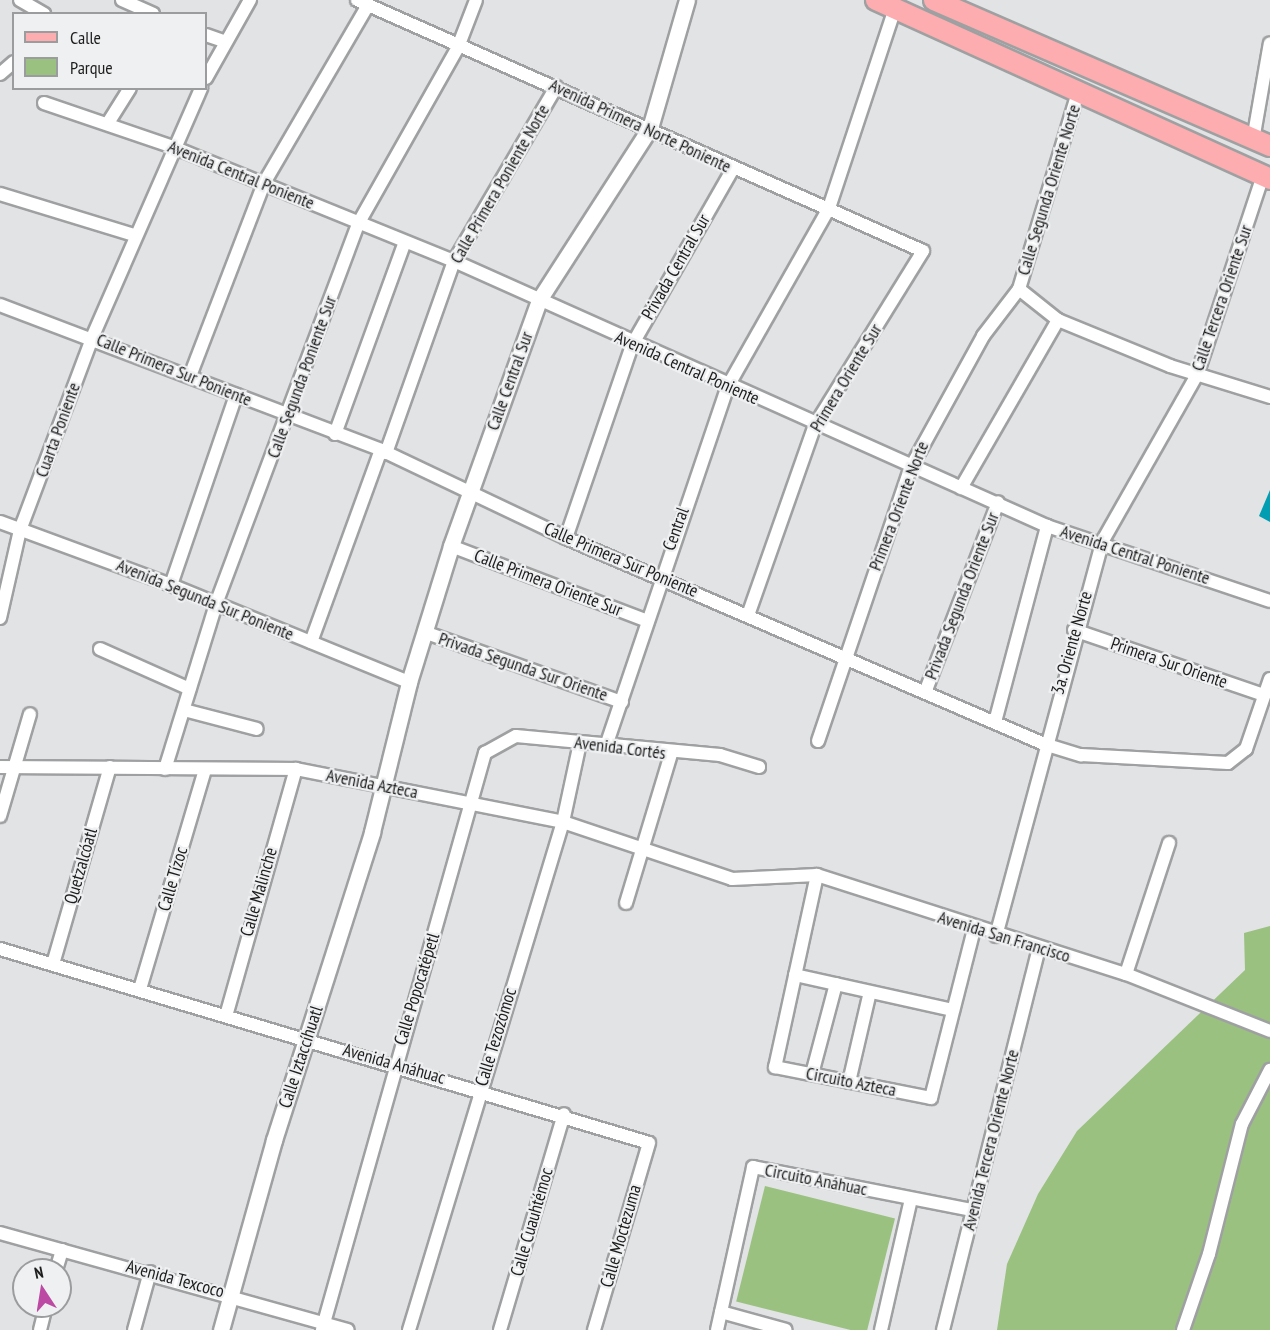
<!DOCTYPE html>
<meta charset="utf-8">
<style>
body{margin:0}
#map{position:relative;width:1270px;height:1330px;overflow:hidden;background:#e1e3e4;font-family:"PT Sans Narrow",sans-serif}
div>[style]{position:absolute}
.green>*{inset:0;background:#9ac180;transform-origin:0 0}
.water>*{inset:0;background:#019db2}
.roads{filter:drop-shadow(2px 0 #9fa0a1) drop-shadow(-2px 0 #9fa0a1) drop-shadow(0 2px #9fa0a1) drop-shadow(0 -2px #9fa0a1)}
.minor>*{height:12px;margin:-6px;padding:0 6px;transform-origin:6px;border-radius:6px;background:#fff}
.tertiary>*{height:15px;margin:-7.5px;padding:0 7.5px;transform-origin:7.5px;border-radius:7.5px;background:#fff}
.primary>*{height:20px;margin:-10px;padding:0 10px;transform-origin:10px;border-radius:10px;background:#fdadaf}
span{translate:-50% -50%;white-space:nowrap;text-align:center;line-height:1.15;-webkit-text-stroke:4.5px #eff0f1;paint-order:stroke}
.street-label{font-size:18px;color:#1d1d1e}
.legend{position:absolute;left:12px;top:12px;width:195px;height:78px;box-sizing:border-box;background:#eff0f1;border:2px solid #9b9c9d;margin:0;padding:8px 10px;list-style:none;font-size:18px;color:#1d1d1e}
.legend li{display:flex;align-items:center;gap:12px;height:30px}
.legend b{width:30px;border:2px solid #9b9c9d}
.north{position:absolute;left:12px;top:1258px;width:60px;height:60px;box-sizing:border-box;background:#eff0f1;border:2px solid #9b9c9d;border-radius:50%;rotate:348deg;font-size:16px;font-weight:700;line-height:24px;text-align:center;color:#1d1d1e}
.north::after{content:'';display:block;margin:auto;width:21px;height:27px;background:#bc49a3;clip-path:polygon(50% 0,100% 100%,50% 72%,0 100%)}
</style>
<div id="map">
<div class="green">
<div style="clip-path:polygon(1270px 926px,1270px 1330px,997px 1330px,1007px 1264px,1038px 1194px,1077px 1131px,1245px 970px,1244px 933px)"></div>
<div style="left:765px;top:1186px;width:134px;height:119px;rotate:14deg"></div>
</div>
<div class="water">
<div style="clip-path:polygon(1270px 490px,1270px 522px,1259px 516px)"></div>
</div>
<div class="roads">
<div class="minor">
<div style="left:20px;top:0;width:28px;rotate:30deg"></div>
<div style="left:122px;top:0;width:34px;rotate:24deg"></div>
<div style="left:357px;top:0;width:619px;rotate:23.92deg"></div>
<div style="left:923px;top:251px;width:205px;rotate:121.8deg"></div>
<div style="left:815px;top:425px;width:201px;rotate:109.4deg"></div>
<div style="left:206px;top:35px;width:18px;rotate:19deg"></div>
<div style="left:0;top:74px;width:18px;rotate:-41deg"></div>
<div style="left:206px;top:78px;width:90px;rotate:-60.6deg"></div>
<div style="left:44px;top:103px;width:136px;rotate:18.8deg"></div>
<div style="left:173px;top:147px;width:303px;rotate:22.1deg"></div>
<div style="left:454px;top:261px;width:650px;rotate:24.08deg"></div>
<div style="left:1047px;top:526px;width:235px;rotate:18.6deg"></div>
<div style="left:108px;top:123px;width:41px;rotate:-57.8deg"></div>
<div style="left:1253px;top:140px;width:98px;rotate:-80.1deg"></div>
<div style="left:0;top:194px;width:140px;rotate:17deg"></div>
<div style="left:1019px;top:289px;width:50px;rotate:38.5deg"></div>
<div style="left:1058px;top:320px;width:121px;rotate:22.3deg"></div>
<div style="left:1170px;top:366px;width:105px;rotate:17.2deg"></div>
<div style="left:0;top:305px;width:408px;rotate:20.8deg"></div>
<div style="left:381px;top:450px;width:205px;rotate:25.4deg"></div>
<div style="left:566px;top:538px;width:520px;rotate:23.31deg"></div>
<div style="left:1044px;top:744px;width:39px;rotate:17deg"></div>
<div style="left:1081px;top:755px;width:147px;rotate:3.1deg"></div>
<div style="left:1228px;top:763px;width:23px;rotate:-38deg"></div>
<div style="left:1246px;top:749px;width:74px;rotate:-71.1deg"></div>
<div style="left:190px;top:376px;width:207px;rotate:-69deg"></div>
<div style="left:264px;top:183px;width:206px;rotate:-59.7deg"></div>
<div style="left:335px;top:434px;width:204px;rotate:-70deg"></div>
<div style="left:386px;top:453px;width:204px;rotate:-70.5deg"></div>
<div style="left:454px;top:261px;width:202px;rotate:-59.6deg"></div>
<div style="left:961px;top:488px;width:194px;rotate:-60deg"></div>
<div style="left:0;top:522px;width:182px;rotate:20.2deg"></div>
<div style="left:171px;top:585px;width:257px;rotate:22.2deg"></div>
<div style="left:566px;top:538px;width:204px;rotate:-71.1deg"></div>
<div style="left:632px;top:345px;width:203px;rotate:-60.2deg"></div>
<div style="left:451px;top:546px;width:208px;rotate:20.9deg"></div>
<div style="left:171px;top:585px;width:201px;rotate:-71.1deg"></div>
<div style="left:0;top:618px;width:90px;rotate:-77.2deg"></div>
<div style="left:20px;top:530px;width:205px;rotate:-69.4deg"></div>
<div style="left:92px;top:338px;width:273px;rotate:-66.4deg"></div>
<div style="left:1074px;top:630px;width:201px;rotate:18.9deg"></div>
<div style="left:424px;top:632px;width:210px;rotate:19.5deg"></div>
<div style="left:311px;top:642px;width:204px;rotate:-70deg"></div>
<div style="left:100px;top:649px;width:98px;rotate:24deg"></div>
<div style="left:926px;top:690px;width:201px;rotate:-69deg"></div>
<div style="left:184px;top:710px;width:75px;rotate:14.6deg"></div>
<div style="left:995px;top:722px;width:203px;rotate:-75.1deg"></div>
<div style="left:818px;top:741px;width:287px;rotate:-71.3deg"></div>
<div style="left:910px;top:469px;width:152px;rotate:-61.2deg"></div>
<div style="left:983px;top:336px;width:59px;rotate:-52.5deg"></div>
<div style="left:1019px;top:289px;width:206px;rotate:-73.3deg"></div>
<div style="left:607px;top:743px;width:377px;rotate:-71.3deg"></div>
<div style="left:728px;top:386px;width:205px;rotate:-60.4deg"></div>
<div style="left:829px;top:208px;width:211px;rotate:-71.7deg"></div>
<div style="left:0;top:767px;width:296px;rotate:0.4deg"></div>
<div style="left:296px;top:769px;width:272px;rotate:11.2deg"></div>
<div style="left:563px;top:822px;width:178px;rotate:18.6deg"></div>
<div style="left:732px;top:879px;width:85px;rotate:-2.7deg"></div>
<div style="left:817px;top:875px;width:324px;rotate:17.8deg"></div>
<div style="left:1126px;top:974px;width:155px;rotate:21.6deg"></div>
<div style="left:165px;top:769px;width:173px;rotate:-72.8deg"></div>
<div style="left:216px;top:604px;width:406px;rotate:-69.5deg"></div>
<div style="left:358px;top:224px;width:203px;rotate:-60.5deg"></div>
<div style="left:458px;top:47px;width:50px;rotate:-69deg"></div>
<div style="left:0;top:816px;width:106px;rotate:-73.6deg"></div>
<div style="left:817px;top:875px;width:197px;rotate:102.3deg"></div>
<div style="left:775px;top:1067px;width:159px;rotate:11.2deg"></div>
<div style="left:931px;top:1098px;width:174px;rotate:-75.7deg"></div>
<div style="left:626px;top:903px;width:156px;rotate:-73.2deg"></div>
<div style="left:996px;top:936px;width:408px;rotate:-74.9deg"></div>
<div style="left:1102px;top:542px;width:192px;rotate:-60.4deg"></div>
<div style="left:1197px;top:375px;width:210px;rotate:-71.7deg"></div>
<div style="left:0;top:949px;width:677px;rotate:16.64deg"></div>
<div style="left:649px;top:1143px;width:195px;rotate:106.4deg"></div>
<div style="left:53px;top:964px;width:205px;rotate:-73.9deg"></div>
<div style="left:1126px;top:974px;width:138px;rotate:-71.8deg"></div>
<div style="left:795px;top:975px;width:162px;rotate:12.5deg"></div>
<div style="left:140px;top:989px;width:229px;rotate:-73.5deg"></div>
<div style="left:226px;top:1016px;width:257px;rotate:-74.2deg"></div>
<div style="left:812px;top:1074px;width:93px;rotate:-75.1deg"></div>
<div style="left:849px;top:1082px;width:92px;rotate:-76.9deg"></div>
<div style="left:0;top:1233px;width:361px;rotate:15.6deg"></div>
<div style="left:56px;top:1270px;width:21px;rotate:-73deg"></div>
<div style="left:721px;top:1312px;width:67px;rotate:15.5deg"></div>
<div style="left:40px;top:1330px;width:25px;rotate:-76deg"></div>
<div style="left:134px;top:1330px;width:60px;rotate:-74.6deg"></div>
<div style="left:322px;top:1330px;width:600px;rotate:-74.23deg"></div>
<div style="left:485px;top:753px;width:35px;rotate:-29deg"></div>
<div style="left:516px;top:736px;width:205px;rotate:5.3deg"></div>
<div style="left:720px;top:755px;width:41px;rotate:17.1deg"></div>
<div style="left:409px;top:1330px;width:531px;rotate:-73.14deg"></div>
<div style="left:563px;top:822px;width:81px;rotate:-77.9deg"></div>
<div style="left:500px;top:1330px;width:225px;rotate:-73.5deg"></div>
<div style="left:717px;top:1330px;width:167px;rotate:-77.5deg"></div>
<div style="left:753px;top:1167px;width:224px;rotate:11.1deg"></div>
<div style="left:881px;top:1330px;width:134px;rotate:-77.1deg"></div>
<div style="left:943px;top:1330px;width:393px;rotate:-75.9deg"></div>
<div style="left:1183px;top:1330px;width:80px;rotate:-71.1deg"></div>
<div style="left:1209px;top:1254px;width:134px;rotate:-75.8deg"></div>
<div style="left:1242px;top:1124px;width:61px;rotate:-62.6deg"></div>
</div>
<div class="tertiary">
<div style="left:221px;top:1330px;width:197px;rotate:-74.4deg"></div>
<div style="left:274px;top:1140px;width:323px;rotate:-72.3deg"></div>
<div style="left:372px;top:832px;width:154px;rotate:-76.1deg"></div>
<div style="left:409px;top:682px;width:142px;rotate:-72.8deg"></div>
<div style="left:451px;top:546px;width:261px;rotate:-70.3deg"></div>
<div style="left:539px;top:300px;width:205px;rotate:-57.2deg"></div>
<div style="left:650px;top:128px;width:133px;rotate:-73.9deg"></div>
</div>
<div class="primary">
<div style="left:876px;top:0;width:433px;rotate:24.4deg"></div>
<div style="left:934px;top:0;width:366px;rotate:23.5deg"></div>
</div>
</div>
<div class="street-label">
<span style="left:640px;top:126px;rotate:25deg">Avenida Primera Norte Poniente</span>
<span style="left:241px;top:175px;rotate:22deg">Avenida Central Poniente</span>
<span style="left:500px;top:184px;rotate:-60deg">Calle Primera Poniente Norte</span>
<span style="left:1049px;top:190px;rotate:-73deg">Calle Segunda Oriente Norte</span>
<span style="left:676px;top:267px;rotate:-60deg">Privada Central Sur</span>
<span style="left:1222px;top:298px;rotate:-71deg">Calle Tercera Oriente Sur</span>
<span style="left:687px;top:368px;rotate:24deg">Avenida Central Poniente</span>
<span style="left:174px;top:370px;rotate:22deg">Calle Primera Sur Poniente</span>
<span style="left:302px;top:377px;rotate:-70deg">Calle Segunda Poniente Sur</span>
<span style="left:846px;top:378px;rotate:-59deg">Primera Oriente Sur</span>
<span style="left:510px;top:381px;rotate:-70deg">Calle Central Sur</span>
<span style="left:58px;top:430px;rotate:-70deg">Cuarta Poniente</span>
<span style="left:899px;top:506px;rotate:-69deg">Primera Oriente Norte</span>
<span style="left:676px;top:529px;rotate:-70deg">Central</span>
<span style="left:1135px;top:555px;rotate:18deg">Avenida Central Poniente</span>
<span style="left:621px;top:560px;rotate:23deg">Calle Primera Sur Poniente</span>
<span style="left:548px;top:583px;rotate:21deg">Calle Primera Oriente Sur</span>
<span style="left:962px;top:596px;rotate:-69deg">Privada Segunda Oriente Sur</span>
<span style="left:205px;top:600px;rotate:22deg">Avenida Segunda Sur Poniente</span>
<span style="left:1072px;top:643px;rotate:-74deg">3a. Oriente Norte</span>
<span style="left:1169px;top:663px;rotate:19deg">Primera Sur Oriente</span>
<span style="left:523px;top:667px;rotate:19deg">Privada Segunda Sur Oriente</span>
<span style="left:620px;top:748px;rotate:7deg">Avenida Cortés</span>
<span style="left:372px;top:784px;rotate:11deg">Avenida Azteca</span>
<span style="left:81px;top:866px;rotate:-74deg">Quetzalcóatl</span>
<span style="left:173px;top:879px;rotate:-74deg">Calle Tízoc</span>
<span style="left:259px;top:892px;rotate:-74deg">Calle Malinche</span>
<span style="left:1004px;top:937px;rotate:17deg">Avenida San Francisco</span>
<span style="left:417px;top:989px;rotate:-73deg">Calle Popocatépetl</span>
<span style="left:496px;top:1037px;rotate:-73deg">Calle Tezozómoc</span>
<span style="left:301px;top:1057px;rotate:-72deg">Calle Iztaccíhuatl</span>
<span style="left:394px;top:1064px;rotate:16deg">Avenida Anáhuac</span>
<span style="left:851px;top:1082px;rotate:11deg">Circuito Azteca</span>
<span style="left:991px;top:1140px;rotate:-76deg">Avenida Tercera Oriente Norte</span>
<span style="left:816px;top:1180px;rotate:11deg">Circuito Anáhuac</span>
<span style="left:532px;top:1222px;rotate:-74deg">Calle Cuauhtémoc</span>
<span style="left:621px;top:1236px;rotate:-74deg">Calle Moctezuma</span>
<span style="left:175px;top:1279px;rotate:15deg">Avenida Texcoco</span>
</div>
<ul class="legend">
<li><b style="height:8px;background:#fdadaf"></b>Calle</li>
<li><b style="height:16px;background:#9ac180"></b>Parque</li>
</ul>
<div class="north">N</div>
</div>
